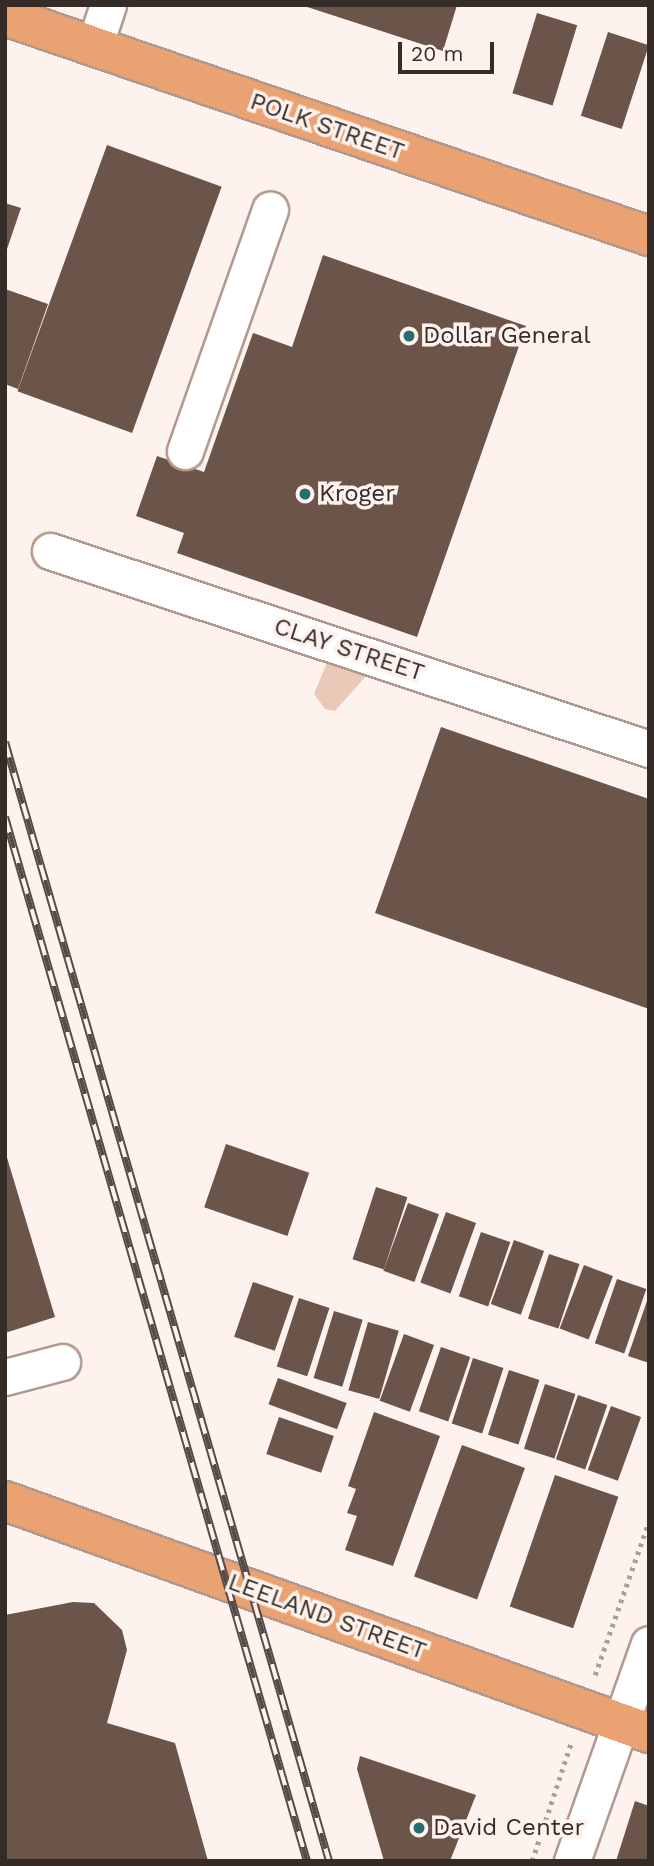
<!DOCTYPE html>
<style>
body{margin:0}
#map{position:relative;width:654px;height:1866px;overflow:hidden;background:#fdf2ed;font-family:"Work Sans",sans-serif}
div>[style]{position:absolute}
.green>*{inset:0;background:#ebc9b9}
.building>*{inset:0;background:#6b5449;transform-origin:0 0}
.path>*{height:4.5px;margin-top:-2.25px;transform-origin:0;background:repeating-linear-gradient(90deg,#aaa09b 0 3.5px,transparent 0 8.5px)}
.roads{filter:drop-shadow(2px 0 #b3998d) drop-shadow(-2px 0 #b3998d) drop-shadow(0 2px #b3998d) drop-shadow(0 -2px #b3998d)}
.minor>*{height:35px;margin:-17.5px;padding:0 17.5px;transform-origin:17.5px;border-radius:17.5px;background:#fff}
.major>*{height:38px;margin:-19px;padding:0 19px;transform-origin:19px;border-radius:19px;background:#eba273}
.rail>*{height:8px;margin-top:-4px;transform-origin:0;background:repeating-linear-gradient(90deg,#fdf2ed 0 16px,#564c47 0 32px);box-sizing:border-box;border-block:2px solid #564c47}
.dots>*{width:19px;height:19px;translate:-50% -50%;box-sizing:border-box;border:4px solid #fdf2ed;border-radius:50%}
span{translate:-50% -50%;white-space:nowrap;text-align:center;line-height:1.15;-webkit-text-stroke:7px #fdf2ed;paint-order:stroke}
.street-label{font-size:24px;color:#362c27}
.poi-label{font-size:24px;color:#362c27}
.left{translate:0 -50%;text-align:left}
.frame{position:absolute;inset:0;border:7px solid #362c27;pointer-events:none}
.scale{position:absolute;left:398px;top:42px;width:96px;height:32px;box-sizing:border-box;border:4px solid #362c27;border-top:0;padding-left:9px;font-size:21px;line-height:24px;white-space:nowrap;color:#362c27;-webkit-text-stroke:5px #fdf2ed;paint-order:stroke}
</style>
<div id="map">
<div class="green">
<div style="clip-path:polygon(327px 663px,366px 676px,335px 711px,325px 709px,314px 694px)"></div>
</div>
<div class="building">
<div style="clip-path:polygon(301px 5px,457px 5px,443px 51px)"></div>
<div style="left:537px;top:13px;width:42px;height:84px;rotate:17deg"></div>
<div style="left:608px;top:32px;width:43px;height:88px;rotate:18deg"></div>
<div style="left:107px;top:145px;width:122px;height:262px;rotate:20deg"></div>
<div style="clip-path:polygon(5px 203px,21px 208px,6px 252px,5px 252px)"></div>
<div style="clip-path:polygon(323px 255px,526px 326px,417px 637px,177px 553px,184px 533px,136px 516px,157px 456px,204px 472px,253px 333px,292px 347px)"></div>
<div style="clip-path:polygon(5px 289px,48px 304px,18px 389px,5px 384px)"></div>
<div style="clip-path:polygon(441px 727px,649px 799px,649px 1009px,375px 913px)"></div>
<div style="left:226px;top:1144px;width:88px;height:67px;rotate:19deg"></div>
<div style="clip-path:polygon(5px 1151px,55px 1317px,5px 1333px)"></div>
<div style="left:376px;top:1187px;width:33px;height:76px;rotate:18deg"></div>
<div style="left:408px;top:1203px;width:33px;height:72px;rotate:20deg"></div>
<div style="left:446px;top:1212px;width:32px;height:75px;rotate:20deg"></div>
<div style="left:481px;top:1232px;width:31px;height:68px;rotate:19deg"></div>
<div style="left:514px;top:1240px;width:32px;height:68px;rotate:20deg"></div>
<div style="left:549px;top:1254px;width:32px;height:68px;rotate:18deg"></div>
<div style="left:584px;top:1265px;width:31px;height:68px;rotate:21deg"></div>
<div style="left:617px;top:1279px;width:31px;height:68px;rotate:19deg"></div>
<div style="left:253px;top:1282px;width:43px;height:58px;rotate:19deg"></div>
<div style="left:299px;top:1298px;width:32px;height:72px;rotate:18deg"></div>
<div style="clip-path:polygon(648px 1298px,649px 1298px,649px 1363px,628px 1356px)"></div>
<div style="left:334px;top:1311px;width:30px;height:70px;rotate:17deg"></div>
<div style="left:368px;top:1322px;width:32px;height:71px;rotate:16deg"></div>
<div style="left:404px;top:1334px;width:32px;height:71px;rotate:20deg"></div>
<div style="left:441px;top:1347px;width:31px;height:68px;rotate:19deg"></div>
<div style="left:473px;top:1358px;width:32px;height:69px;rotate:18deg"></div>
<div style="left:509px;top:1370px;width:32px;height:68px;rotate:18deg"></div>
<div style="left:278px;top:1378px;width:73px;height:28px;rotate:20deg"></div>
<div style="left:545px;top:1384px;width:32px;height:68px;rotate:18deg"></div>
<div style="left:578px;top:1395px;width:31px;height:68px;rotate:19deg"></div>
<div style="left:611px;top:1406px;width:32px;height:68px;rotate:20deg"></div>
<div style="clip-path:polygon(374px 1412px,440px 1436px,393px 1566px,345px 1550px,357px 1516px,347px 1513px,356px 1489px,348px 1486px)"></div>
<div style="left:279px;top:1417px;width:58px;height:39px;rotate:19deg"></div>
<div style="left:462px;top:1445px;width:67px;height:140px;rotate:20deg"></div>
<div style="left:555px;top:1475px;width:67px;height:139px;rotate:19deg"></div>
<div style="clip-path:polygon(73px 1602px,94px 1603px,122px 1630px,127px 1650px,107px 1723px,175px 1743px,208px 1861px,5px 1861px,5px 1615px)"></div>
<div style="clip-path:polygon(360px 1756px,476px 1795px,450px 1861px,384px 1861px,357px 1769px)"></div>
<div style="clip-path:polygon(635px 1801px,649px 1806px,649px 1861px,616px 1861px)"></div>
</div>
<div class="path">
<div style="left:595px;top:1675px;width:163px;rotate:-70.7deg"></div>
<div style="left:532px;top:1861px;width:124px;rotate:-71.7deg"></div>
</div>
<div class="roads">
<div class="minor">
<div style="left:94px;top:47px;width:44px;rotate:-71.6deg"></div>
<div style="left:185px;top:451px;width:256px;rotate:-70.6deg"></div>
<div style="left:50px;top:551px;width:631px;rotate:18.29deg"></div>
<div style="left:5px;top:1377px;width:59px;rotate:-14.7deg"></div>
<div style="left:572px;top:1861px;width:230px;rotate:-70.5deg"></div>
</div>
<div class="major">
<div style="left:5px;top:16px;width:681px;rotate:18.86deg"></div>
<div style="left:5px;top:1501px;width:685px;rotate:19.81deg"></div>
</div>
</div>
<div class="rail">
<div style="left:5px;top:742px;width:1165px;rotate:73.85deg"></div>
<div style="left:5px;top:817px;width:1087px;rotate:73.87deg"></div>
</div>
<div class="dots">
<div style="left:409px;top:336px;background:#236f70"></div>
<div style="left:305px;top:494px;background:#236f70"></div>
<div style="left:419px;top:1828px;background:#236f70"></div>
</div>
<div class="street-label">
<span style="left:327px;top:127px;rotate:19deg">POLK STREET</span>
<span style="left:349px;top:650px;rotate:18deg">CLAY STREET</span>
<span style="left:327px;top:1617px;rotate:20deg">LEELAND STREET</span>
</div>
<div class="poi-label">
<span class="left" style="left:423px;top:336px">Dollar General</span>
<span class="left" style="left:319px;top:494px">Kroger</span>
<span class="left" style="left:433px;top:1828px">David Center</span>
</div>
<div class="frame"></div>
<div class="scale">20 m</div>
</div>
